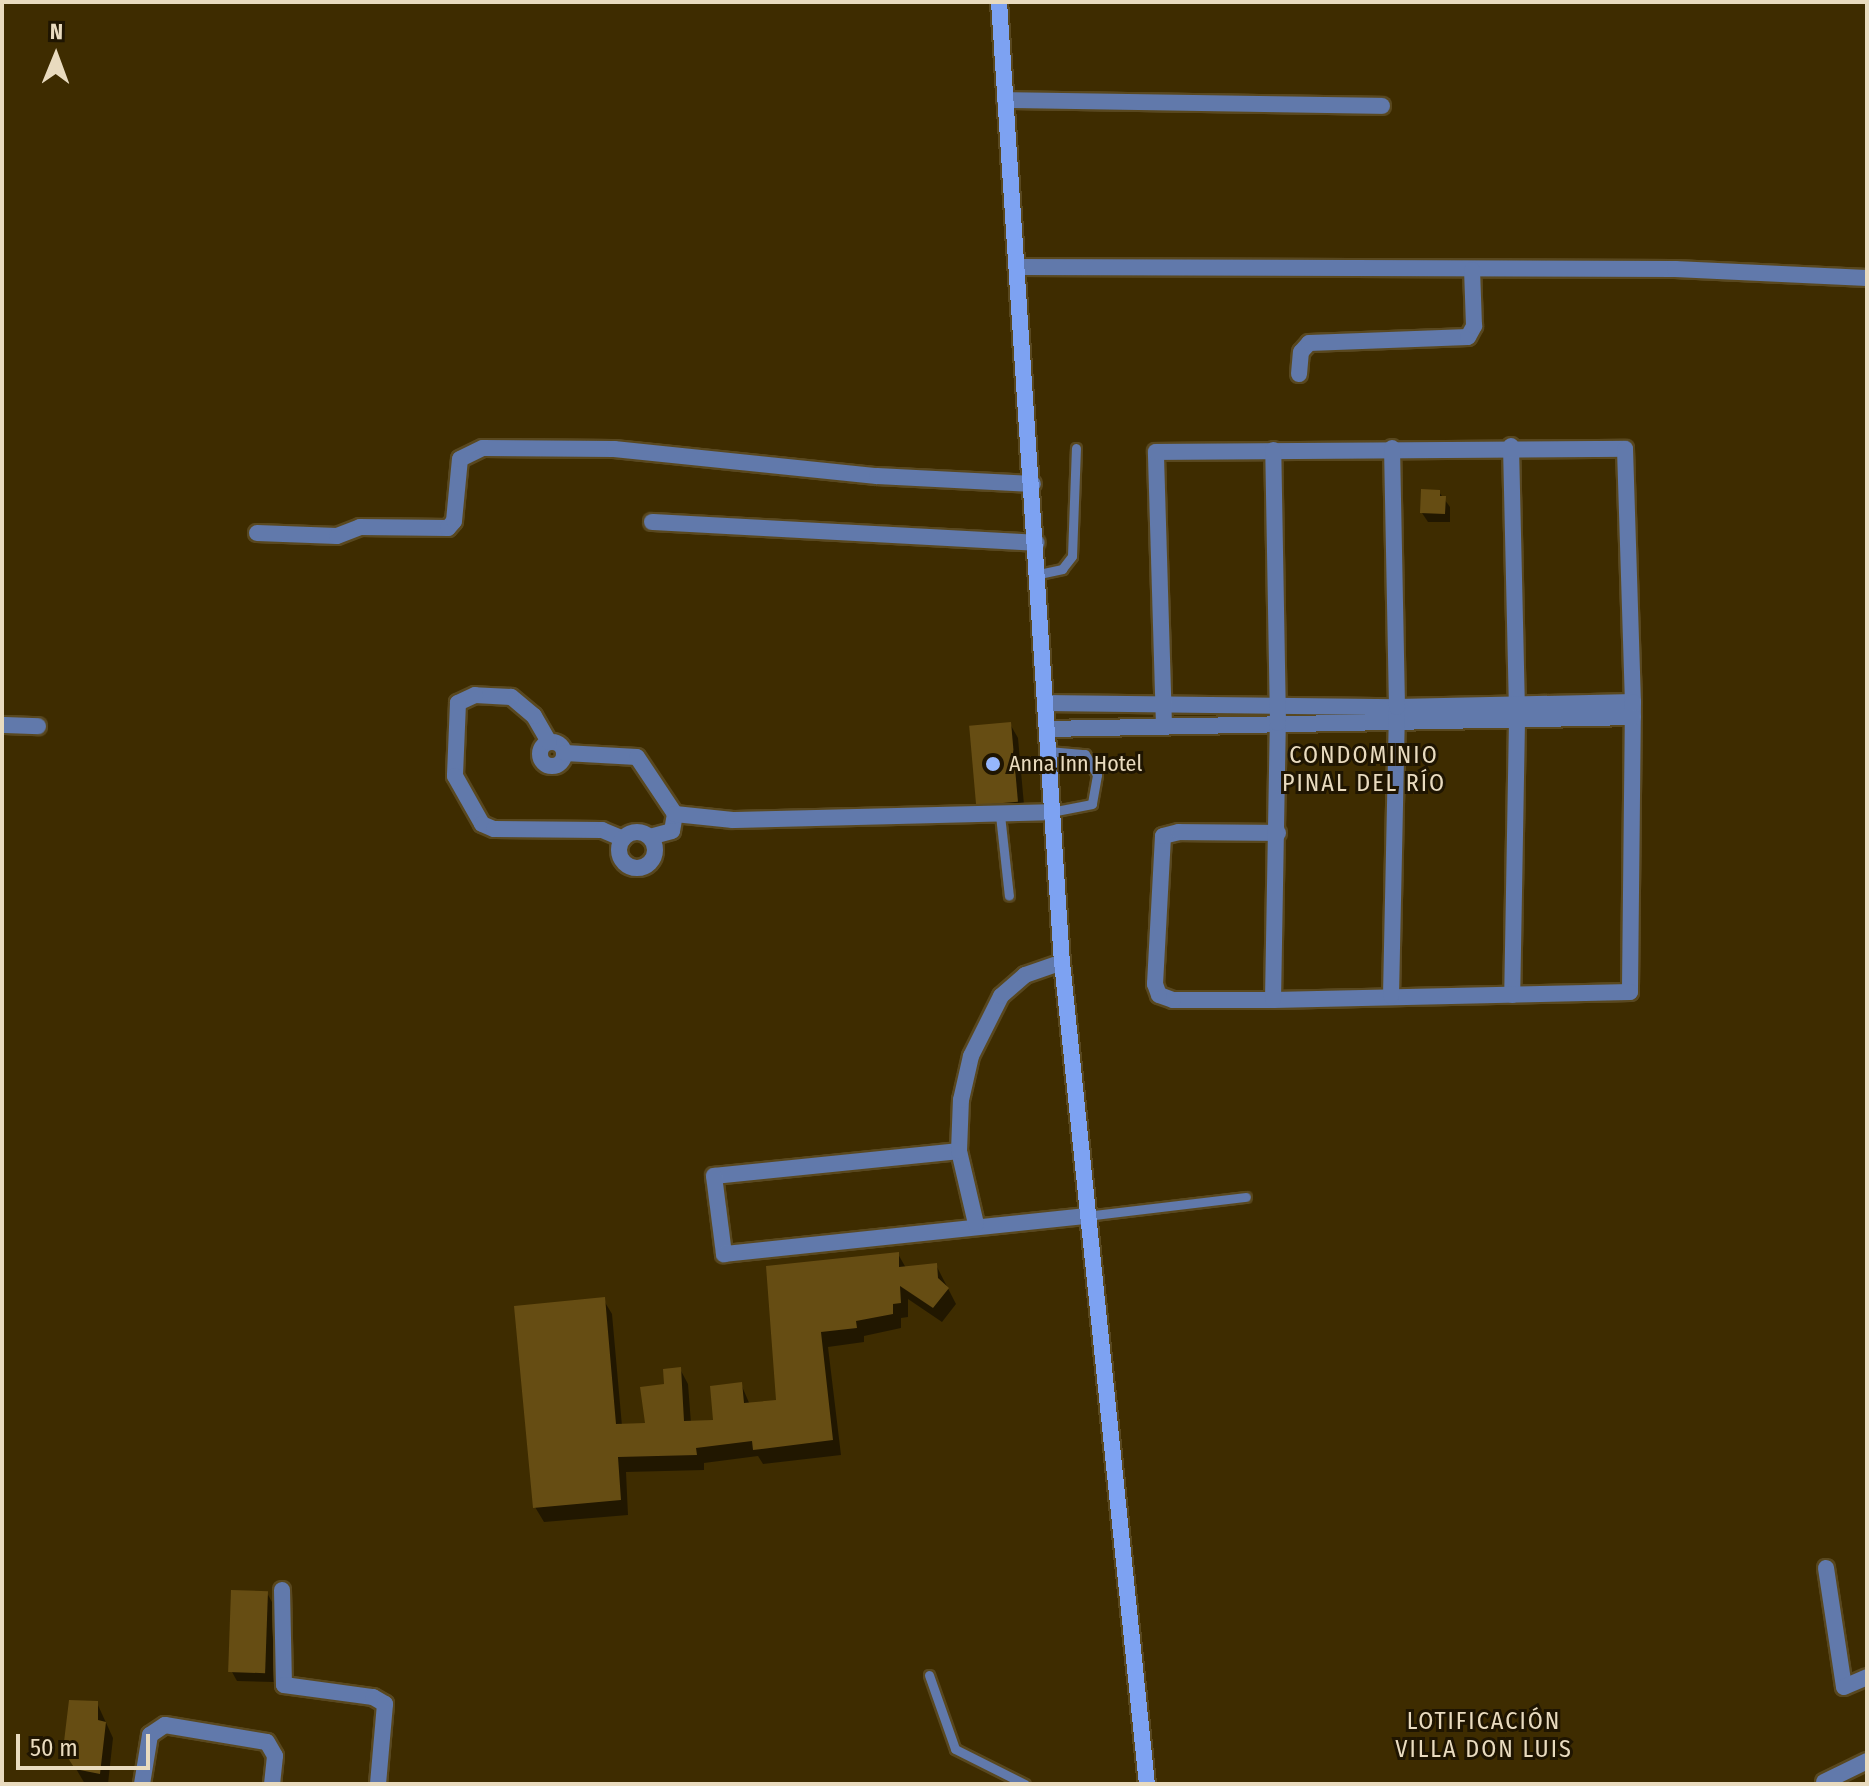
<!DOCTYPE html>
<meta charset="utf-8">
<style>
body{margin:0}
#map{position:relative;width:1869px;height:1786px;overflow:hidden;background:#3e2c00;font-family:"Fira Sans Condensed",sans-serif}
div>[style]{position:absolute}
.shadow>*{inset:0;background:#0007}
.building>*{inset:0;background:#664d13;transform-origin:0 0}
.roads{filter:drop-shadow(2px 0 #59481f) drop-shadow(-2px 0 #59481f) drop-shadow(0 2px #59481f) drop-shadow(0 -2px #59481f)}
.lane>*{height:9px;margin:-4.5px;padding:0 4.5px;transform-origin:4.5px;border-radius:4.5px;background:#6179ab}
.street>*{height:16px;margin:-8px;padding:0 8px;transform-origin:8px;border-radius:8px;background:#6179ab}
.street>.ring{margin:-8px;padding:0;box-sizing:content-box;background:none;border:16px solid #6179ab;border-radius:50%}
.secondary>*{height:16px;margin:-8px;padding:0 8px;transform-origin:8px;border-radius:8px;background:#7da2f2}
.dots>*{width:22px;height:22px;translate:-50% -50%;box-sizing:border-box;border:4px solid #1f1501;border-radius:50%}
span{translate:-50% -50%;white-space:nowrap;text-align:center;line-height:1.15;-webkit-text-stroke:6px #1f1501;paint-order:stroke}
.poi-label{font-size:22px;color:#e9dbbf}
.left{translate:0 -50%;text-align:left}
.neighbourhood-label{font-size:24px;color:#e9dbbf;letter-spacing:2px}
.frame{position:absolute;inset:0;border:4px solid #e9dbbf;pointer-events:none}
.north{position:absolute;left:16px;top:16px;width:80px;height:80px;-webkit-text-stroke:6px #1f1501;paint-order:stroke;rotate:1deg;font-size:22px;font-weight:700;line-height:32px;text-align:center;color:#e9dbbf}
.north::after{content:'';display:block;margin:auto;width:28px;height:36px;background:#e9dbbf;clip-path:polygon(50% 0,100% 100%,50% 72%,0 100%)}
.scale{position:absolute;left:16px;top:1734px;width:134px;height:36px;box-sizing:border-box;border:4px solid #e9dbbf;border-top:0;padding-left:10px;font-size:24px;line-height:28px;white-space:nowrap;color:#e9dbbf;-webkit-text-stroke:6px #1f1501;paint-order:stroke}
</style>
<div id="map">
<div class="shadow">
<div style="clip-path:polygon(1439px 492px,1450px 507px,1450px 522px,1428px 522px,1422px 513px)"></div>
<div style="clip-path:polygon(1010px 724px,1018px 738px,1025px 816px,986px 817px,977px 802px)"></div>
<div style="clip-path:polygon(898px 1254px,906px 1268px,936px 1265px,956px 1304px,942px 1322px,908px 1299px,908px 1317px,901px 1318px,901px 1328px,864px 1336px,864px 1342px,828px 1347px,841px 1455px,763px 1464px,758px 1456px,704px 1463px,704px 1470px,626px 1472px,628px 1515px,544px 1522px,535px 1507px,603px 1299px,612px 1314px,622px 1426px,647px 1425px,680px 1369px,688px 1384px,691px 1423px,715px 1422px,741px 1384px,750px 1405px,778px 1402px,768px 1267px)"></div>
<div style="clip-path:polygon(267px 1593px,272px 1602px,274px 1682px,237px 1681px,232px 1672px)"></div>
<div style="clip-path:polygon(97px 1703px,113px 1738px,108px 1784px,85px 1784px,65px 1750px)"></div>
</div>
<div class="building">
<div style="clip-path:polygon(1421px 489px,1440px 490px,1440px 496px,1446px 496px,1445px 514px,1420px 513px)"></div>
<div style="left:1011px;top:722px;width:80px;height:42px;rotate:85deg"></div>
<div style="clip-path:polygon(899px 1252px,899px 1267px,937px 1263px,938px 1278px,949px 1288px,933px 1308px,900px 1286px,901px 1303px,893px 1304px,893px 1314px,856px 1321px,857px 1328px,821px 1332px,833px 1440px,753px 1450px,752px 1441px,696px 1448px,697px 1455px,618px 1457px,621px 1500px,533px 1508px,514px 1306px,605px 1297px,616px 1424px,645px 1423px,640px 1387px,664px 1384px,663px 1369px,681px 1367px,684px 1421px,713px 1420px,710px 1386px,742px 1382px,744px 1403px,776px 1400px,766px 1266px)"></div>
<div style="left:231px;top:1590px;width:37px;height:82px;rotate:2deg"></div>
<div style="clip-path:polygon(69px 1700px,98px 1701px,98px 1720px,106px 1722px,100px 1774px,75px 1769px,63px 1750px)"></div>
</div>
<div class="roads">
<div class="lane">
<div style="left:1039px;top:574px;width:24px;rotate:-12deg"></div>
<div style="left:1062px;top:569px;width:16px;rotate:-52deg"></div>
<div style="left:1072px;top:556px;width:108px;rotate:-87.9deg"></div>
<div style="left:1048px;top:751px;width:37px;rotate:5deg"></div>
<div style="left:1085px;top:754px;width:24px;rotate:60deg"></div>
<div style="left:1097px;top:775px;width:29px;rotate:100deg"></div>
<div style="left:1092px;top:804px;width:42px;rotate:169deg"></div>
<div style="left:1000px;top:815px;width:81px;rotate:83.7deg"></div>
<div style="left:1086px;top:1216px;width:161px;rotate:-6.8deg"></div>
<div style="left:929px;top:1675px;width:78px;rotate:70.6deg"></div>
<div style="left:955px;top:1749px;width:78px;rotate:26.6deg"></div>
</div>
<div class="street">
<div style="left:1005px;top:100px;width:377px;rotate:0.9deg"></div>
<div style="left:1017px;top:267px;width:658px;rotate:0.17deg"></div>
<div style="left:1675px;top:269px;width:192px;rotate:2.7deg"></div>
<div style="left:1299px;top:374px;width:22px;rotate:-85deg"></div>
<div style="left:1301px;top:352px;width:12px;rotate:-48deg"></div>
<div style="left:1309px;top:343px;width:159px;rotate:-2.2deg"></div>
<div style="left:1468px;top:337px;width:13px;rotate:-61deg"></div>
<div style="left:1474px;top:326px;width:56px;rotate:-92deg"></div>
<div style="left:1511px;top:446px;width:274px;rotate:88.7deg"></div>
<div style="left:1517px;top:720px;width:275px;rotate:91deg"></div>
<div style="left:652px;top:522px;width:385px;rotate:3.1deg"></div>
<div style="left:257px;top:533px;width:80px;rotate:2.1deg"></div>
<div style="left:337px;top:536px;width:25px;rotate:-21deg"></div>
<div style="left:360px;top:527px;width:88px;rotate:0.7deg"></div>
<div style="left:448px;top:528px;width:9px;rotate:-49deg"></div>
<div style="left:454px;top:521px;width:62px;rotate:-84.5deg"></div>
<div style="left:460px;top:459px;width:25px;rotate:-26deg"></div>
<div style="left:483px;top:448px;width:131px;rotate:0.4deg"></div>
<div style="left:614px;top:449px;width:264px;rotate:5.9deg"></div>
<div style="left:877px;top:476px;width:156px;rotate:2.9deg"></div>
<div style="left:1045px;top:703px;width:352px;rotate:0.7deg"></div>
<div style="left:1397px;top:707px;width:236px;rotate:-1.2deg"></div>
<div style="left:2px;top:725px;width:36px;rotate:2deg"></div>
<div style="left:1164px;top:726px;width:274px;rotate:-91.7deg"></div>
<div style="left:1156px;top:452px;width:469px;rotate:-0.4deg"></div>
<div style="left:1625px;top:449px;width:253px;rotate:88.2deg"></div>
<div style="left:1633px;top:702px;width:290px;rotate:90.6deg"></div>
<div style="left:1630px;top:992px;width:357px;rotate:178.7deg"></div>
<div style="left:1273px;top:1000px;width:100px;rotate:180deg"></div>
<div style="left:1173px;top:1000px;width:15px;rotate:-160deg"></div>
<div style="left:1159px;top:995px;width:12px;rotate:-110deg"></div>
<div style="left:1155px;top:984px;width:148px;rotate:-86.9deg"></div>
<div style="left:1163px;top:836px;width:16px;rotate:-14deg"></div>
<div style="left:1179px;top:832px;width:99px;rotate:0.6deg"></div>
<div style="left:1047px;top:729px;width:586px;rotate:-1.17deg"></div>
<div class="ring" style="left:540px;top:742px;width:8px;height:8px"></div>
<div style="left:549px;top:742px;width:30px;rotate:-120deg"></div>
<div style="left:534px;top:716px;width:30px;rotate:-140deg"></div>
<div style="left:511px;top:697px;width:36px;rotate:-177deg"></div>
<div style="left:475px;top:695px;width:19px;rotate:155deg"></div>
<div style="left:458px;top:703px;width:73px;rotate:92.4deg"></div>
<div style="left:455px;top:776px;width:55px;rotate:60.6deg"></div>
<div style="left:482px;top:824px;width:13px;rotate:23deg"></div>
<div style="left:494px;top:829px;width:108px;rotate:0.5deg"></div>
<div style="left:602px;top:830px;width:23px;rotate:23deg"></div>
<div style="left:565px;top:753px;width:72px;rotate:3.2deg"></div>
<div style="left:637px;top:757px;width:69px;rotate:56.3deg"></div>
<div style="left:675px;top:814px;width:17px;rotate:100deg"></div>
<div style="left:672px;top:831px;width:23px;rotate:165deg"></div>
<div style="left:675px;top:814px;width:58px;rotate:5.9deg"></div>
<div style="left:733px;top:820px;width:318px;rotate:-1.4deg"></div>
<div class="ring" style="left:619px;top:832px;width:20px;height:20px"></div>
<div style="left:1391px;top:996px;width:289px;rotate:-88.8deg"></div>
<div style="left:1397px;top:707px;width:259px;rotate:-91.1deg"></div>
<div style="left:1273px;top:1000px;width:277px;rotate:-89deg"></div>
<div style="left:1278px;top:723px;width:273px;rotate:-91deg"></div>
<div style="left:959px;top:1151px;width:246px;rotate:174.2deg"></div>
<div style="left:714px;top:1176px;width:79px;rotate:82.7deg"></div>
<div style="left:724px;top:1254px;width:364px;rotate:-6deg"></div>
<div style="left:976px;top:1224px;width:75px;rotate:-103.1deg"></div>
<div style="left:959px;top:1151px;width:51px;rotate:-87.8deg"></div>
<div style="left:961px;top:1100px;width:45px;rotate:-77.2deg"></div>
<div style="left:971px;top:1056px;width:67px;rotate:-63.4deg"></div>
<div style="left:1001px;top:996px;width:32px;rotate:-41deg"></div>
<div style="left:1025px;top:975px;width:39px;rotate:-19deg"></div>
<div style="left:1826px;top:1568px;width:120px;rotate:81.4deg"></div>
<div style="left:1844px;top:1687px;width:25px;rotate:-23deg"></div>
<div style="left:282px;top:1590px;width:95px;rotate:88.8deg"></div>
<div style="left:284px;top:1685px;width:90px;rotate:7.7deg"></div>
<div style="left:373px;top:1697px;width:14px;rotate:30deg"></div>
<div style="left:385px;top:1704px;width:80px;rotate:95deg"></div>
<div style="left:1824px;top:1782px;width:48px;rotate:-26deg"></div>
<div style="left:142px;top:1784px;width:50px;rotate:-80.7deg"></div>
<div style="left:150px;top:1735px;width:18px;rotate:-34deg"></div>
<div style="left:165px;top:1725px;width:103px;rotate:9.5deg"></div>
<div style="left:267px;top:1742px;width:16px;rotate:60deg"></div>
<div style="left:275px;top:1756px;width:28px;rotate:96deg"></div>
</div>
<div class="secondary">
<div style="left:999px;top:2px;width:962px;rotate:86.25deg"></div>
<div style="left:1062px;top:962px;width:826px;rotate:84.1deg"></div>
</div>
</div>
<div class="dots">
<div style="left:993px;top:764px;background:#95b6fd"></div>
</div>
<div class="poi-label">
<span class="left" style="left:1009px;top:764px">Anna Inn Hotel</span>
</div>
<div class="neighbourhood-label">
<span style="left:1364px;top:770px">CONDOMINIO<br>PINAL DEL RÍO</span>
<span style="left:1484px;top:1736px">LOTIFICACIÓN<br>VILLA DON LUIS</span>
</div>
<div class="frame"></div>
<div class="north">N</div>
<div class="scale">50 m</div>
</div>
